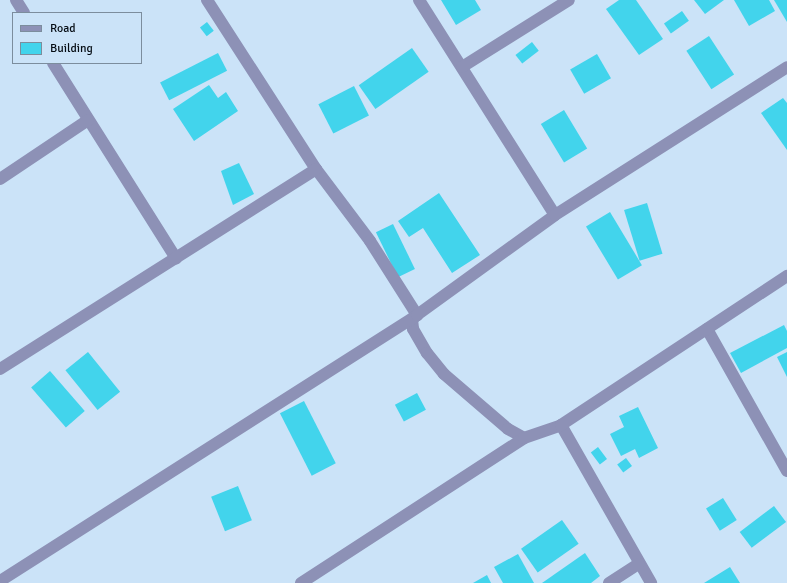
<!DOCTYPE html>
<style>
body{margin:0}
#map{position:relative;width:787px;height:583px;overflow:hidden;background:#cbe3f8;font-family:Signika,sans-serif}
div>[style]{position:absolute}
.building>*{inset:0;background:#42d4ec;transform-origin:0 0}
.minor>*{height:12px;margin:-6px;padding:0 6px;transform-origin:6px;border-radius:6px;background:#8d91b6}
span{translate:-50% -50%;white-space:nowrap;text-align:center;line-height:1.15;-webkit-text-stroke:4px #cbe3f8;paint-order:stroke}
.legend{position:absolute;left:12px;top:12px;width:130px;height:52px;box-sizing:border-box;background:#cbe3f8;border:1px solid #7c8d9d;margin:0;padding:5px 7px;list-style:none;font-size:12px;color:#060d14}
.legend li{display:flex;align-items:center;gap:8px;height:20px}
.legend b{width:20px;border:1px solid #7c8d9d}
</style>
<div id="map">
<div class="building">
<div style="clip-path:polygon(441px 0,475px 0,481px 10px,456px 25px)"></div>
<div style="clip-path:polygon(619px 0,636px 0,663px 39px,639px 55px,606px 9px)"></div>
<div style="clip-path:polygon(694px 0,724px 0,705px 14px)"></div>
<div style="clip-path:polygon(734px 0,769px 0,775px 11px,749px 26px)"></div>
<div style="clip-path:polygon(774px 0,787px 0,787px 22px)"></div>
<div style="left:682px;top:11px;width:12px;height:22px;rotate:55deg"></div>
<div style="left:207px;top:22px;width:11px;height:9px;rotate:52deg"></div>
<div style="left:709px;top:36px;width:46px;height:27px;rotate:57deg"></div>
<div style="left:532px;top:42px;width:11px;height:21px;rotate:52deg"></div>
<div style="left:412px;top:48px;width:29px;height:65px;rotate:55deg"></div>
<div style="left:218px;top:53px;width:20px;height:65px;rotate:63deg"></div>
<div style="left:597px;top:54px;width:28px;height:31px;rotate:60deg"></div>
<div style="clip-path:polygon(209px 85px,218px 98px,226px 92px,238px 111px,194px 141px,173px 109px)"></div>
<div style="left:354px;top:86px;width:33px;height:40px;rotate:63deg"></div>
<div style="clip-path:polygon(783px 98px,787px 103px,787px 150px,761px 113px)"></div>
<div style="left:564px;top:110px;width:45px;height:27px;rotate:59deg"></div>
<div style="clip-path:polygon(239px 163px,254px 194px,233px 205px,221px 171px)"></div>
<div style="clip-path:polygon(439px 193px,480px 255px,452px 273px,423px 228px,409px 237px,398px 221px)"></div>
<div style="left:647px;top:203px;width:53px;height:24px;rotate:73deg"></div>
<div style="left:610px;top:212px;width:62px;height:28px;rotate:59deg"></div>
<div style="left:393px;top:224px;width:50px;height:19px;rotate:64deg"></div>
<div style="clip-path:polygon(784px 325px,787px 331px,787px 348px,741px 373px,730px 353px)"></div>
<div style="left:88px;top:352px;width:51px;height:29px;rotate:51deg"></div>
<div style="clip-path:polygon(787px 352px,787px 377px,777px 357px)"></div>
<div style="left:50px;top:371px;width:53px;height:25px;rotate:49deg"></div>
<div style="left:417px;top:393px;width:19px;height:25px;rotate:62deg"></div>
<div style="left:304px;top:401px;width:70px;height:27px;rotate:63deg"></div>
<div style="clip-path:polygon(638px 407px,658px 448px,639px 458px,635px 449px,621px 456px,610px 434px,624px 427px,619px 416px)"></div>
<div style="left:598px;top:447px;width:15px;height:9px;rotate:53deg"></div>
<div style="left:626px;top:458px;width:10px;height:11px;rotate:53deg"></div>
<div style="left:238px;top:486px;width:37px;height:29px;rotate:68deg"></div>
<div style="left:723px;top:498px;width:26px;height:20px;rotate:58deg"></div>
<div style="left:774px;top:506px;width:20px;height:43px;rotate:53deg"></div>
<div style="left:562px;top:520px;width:29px;height:50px;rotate:55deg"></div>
<div style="clip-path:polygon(585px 553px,600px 576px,591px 583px,542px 583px)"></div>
<div style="clip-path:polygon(518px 554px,534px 583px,503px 583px,494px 567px)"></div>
<div style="clip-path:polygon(730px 567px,740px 583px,704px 583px)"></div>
<div style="clip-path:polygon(487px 575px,491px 583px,473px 583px)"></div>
</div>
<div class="minor">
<div style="left:16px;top:0;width:15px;rotate:58deg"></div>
<div style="left:207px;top:0;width:201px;rotate:57.2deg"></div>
<div style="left:316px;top:169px;width:90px;rotate:53.1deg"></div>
<div style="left:370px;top:241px;width:88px;rotate:57.6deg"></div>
<div style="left:417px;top:315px;width:6px;rotate:141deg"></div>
<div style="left:412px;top:319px;width:10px;rotate:84deg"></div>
<div style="left:413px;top:329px;width:28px;rotate:60deg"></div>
<div style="left:427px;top:353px;width:27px;rotate:51deg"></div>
<div style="left:444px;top:374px;width:84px;rotate:40.7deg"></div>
<div style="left:508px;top:429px;width:18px;rotate:29deg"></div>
<div style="left:419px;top:0;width:254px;rotate:57.7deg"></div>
<div style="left:53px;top:63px;width:231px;rotate:57.8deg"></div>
<div style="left:462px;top:67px;width:126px;rotate:-32.1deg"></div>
<div style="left:0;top:179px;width:106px;rotate:-33.8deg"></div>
<div style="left:707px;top:329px;width:163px;rotate:60.6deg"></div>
<div style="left:0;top:369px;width:374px;rotate:-32.3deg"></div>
<div style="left:561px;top:425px;width:182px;rotate:60.3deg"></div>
<div style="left:0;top:581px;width:495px;rotate:-32.5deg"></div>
<div style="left:417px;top:315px;width:170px;rotate:-35.9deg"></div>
<div style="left:555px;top:215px;width:275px;rotate:-32.5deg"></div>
<div style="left:301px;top:583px;width:266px;rotate:-33deg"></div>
<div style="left:524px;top:438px;width:39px;rotate:-19deg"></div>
<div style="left:561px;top:425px;width:271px;rotate:-33.4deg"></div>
<div style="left:609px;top:583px;width:35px;rotate:-33deg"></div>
</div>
<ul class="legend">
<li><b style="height:5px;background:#8d91b6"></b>Road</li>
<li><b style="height:11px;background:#42d4ec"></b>Building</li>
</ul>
</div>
